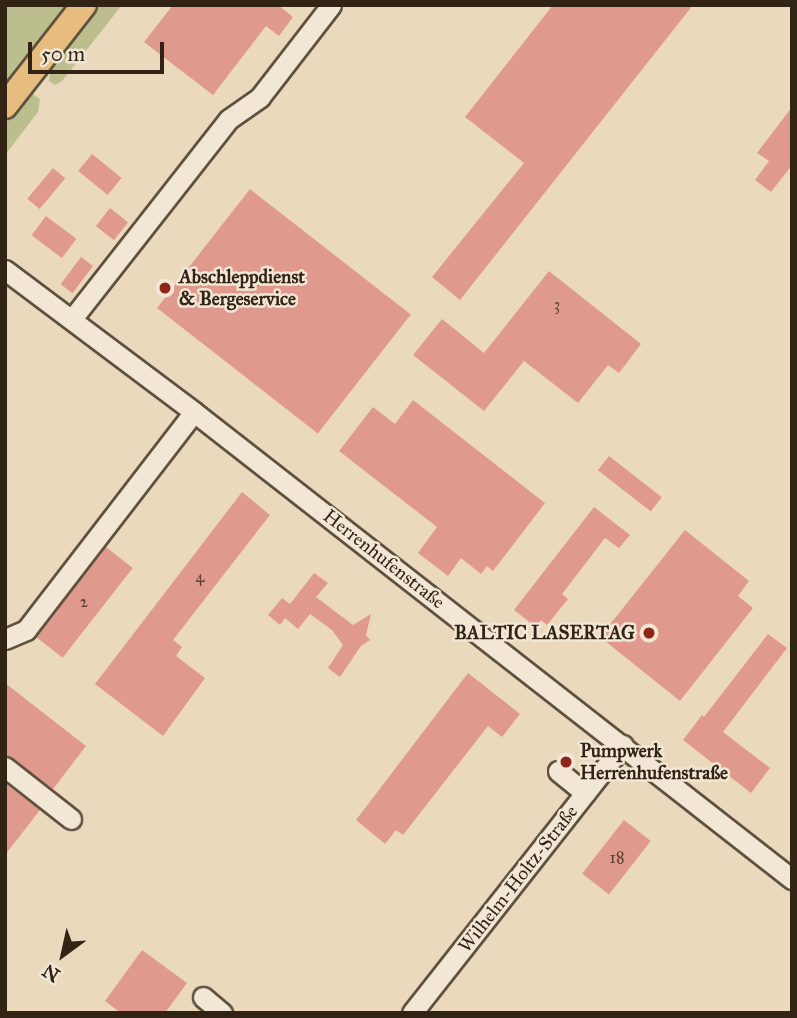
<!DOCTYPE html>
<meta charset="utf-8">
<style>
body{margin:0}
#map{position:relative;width:797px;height:1018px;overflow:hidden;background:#ebd9be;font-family:"IM FELL Great Primer",serif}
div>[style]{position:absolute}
.green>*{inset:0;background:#bcbe8e}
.building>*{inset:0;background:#e0998d;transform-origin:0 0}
.roads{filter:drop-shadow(2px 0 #60513f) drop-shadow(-2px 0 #60513f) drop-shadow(0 2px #60513f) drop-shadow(0 -2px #60513f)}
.minor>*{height:19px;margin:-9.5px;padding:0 9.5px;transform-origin:9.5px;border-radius:9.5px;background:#f2e6d5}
.major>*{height:24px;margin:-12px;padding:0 12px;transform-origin:12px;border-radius:12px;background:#e6bc7f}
.dots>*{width:19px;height:19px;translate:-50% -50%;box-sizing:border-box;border:4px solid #f2e6d5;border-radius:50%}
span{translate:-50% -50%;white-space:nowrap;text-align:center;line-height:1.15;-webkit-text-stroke:5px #f2e6d5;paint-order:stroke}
.number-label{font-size:16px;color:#5e4133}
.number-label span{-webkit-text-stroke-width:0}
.poi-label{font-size:19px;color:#322415;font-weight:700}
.left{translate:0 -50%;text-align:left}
.right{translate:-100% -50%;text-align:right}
.street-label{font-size:19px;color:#322415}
.frame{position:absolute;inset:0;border:7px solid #322415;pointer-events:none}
.north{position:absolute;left:28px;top:920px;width:70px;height:70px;-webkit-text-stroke:5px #f2e6d5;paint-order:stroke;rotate:213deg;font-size:19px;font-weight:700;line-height:28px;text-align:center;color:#322415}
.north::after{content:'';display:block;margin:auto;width:24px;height:32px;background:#322415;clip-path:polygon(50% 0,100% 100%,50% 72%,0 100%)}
.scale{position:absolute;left:28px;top:42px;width:136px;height:32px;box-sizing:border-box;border:4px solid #322415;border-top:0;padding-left:9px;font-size:21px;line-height:24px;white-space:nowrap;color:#322415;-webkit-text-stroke:5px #f2e6d5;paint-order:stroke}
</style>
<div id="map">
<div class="green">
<div style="clip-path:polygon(5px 5px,70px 5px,5px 86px)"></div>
<div style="clip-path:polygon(98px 5px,122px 5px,62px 81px,55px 85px,49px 81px,51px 66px)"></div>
<div style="clip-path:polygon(30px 92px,40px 99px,38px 112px,5px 155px,5px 123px)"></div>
</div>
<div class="building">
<div style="clip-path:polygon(173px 5px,278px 5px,293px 17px,279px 36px,266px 26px,213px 95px,144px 42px)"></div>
<div style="clip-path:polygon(553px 5px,693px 5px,460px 300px,432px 277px,524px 163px,465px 117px)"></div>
<div style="clip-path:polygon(792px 107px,792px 165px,771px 192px,755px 180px,769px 161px,757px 153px)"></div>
<div style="left:92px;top:154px;width:38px;height:22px;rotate:39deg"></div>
<div style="left:53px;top:168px;width:16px;height:40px;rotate:40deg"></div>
<div style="left:250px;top:189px;width:204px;height:151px;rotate:38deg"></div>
<div style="left:110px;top:208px;width:23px;height:23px;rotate:38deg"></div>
<div style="left:46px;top:216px;width:38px;height:24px;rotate:37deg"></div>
<div style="left:81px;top:257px;width:15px;height:34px;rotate:37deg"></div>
<div style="clip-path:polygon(549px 271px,641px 344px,619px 373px,608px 365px,578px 403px,524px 361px,484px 411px,413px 355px,442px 319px,484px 353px)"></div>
<div style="clip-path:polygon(413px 400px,545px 503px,493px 571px,487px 566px,481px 574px,461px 558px,448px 576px,418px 553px,437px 527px,339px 451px,373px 407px,395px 424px)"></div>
<div style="left:609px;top:456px;width:67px;height:18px;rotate:38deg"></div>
<div style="clip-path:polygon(242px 492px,270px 515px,173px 640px,182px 647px,176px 656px,205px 678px,163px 736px,95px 684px)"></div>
<div style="clip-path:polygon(594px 507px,630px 535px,619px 548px,605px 538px,562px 594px,568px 599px,547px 625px,541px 620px,536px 627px,514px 610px)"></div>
<div style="clip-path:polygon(685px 530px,749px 581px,738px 596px,753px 608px,680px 701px,600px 637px)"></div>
<div style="left:106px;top:547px;width:34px;height:114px;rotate:38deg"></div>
<div style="clip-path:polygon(314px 573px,328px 583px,316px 597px,353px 625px,371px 614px,366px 635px,370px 640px,361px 646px,340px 677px,328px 668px,343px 645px,332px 630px,310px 614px,298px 629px,285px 618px,280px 625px,268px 615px,282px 598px,290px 604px)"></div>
<div style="clip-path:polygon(768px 634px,787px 648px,723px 732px,770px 768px,751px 793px,683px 740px,702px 715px,704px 717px)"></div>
<div style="clip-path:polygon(468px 673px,520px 714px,502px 737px,488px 726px,403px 835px,396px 830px,385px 844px,356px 820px)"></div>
<div style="clip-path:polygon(5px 683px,86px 746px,53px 789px,5px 755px)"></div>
<div style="clip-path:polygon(5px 783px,40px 810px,5px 855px)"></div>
<div style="left:624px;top:820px;width:34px;height:68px;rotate:38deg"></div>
<div style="clip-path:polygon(142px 950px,187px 983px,165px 1013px,121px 1013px,105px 1001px)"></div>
</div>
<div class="roads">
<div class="minor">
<div style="left:5px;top:270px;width:236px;rotate:36.9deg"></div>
<div style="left:194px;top:412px;width:759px;rotate:37.99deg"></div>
<div style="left:72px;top:319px;width:254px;rotate:-51.9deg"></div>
<div style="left:229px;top:119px;width:38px;rotate:-35deg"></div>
<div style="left:260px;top:97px;width:116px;rotate:-52.3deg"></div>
<div style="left:5px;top:639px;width:23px;rotate:-23deg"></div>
<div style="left:26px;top:630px;width:275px;rotate:-52.4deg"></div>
<div style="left:5px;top:767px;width:84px;rotate:38.2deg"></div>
<div style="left:558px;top:771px;width:35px;rotate:39deg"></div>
<div style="left:203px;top:997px;width:25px;rotate:40deg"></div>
<div style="left:412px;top:1013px;width:341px;rotate:-51.8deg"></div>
</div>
<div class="major">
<div style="left:5px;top:106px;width:128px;rotate:-52deg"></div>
</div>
</div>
<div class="dots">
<div style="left:165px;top:288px;background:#8f2418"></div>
<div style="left:649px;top:633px;background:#8f2418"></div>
<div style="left:566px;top:762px;background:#8f2418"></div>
</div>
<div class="number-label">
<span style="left:557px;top:305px">3</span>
<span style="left:200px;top:577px">4</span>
<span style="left:84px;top:602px">2</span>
<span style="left:617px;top:858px">18</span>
</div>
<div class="poi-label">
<span class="left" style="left:179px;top:288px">Abschleppdienst<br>&amp; Bergeservice</span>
<span class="right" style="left:635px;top:633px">BALTIC LASERTAG</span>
<span class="left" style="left:580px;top:762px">Pumpwerk<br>Herrenhufenstraße</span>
</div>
<div class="street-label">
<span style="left:384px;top:559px;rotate:38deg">Herrenhufenstraße</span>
<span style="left:518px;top:879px;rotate:-52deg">Wilhelm-Holtz-Straße</span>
</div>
<div class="frame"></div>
<div class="north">N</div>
<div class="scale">50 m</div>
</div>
